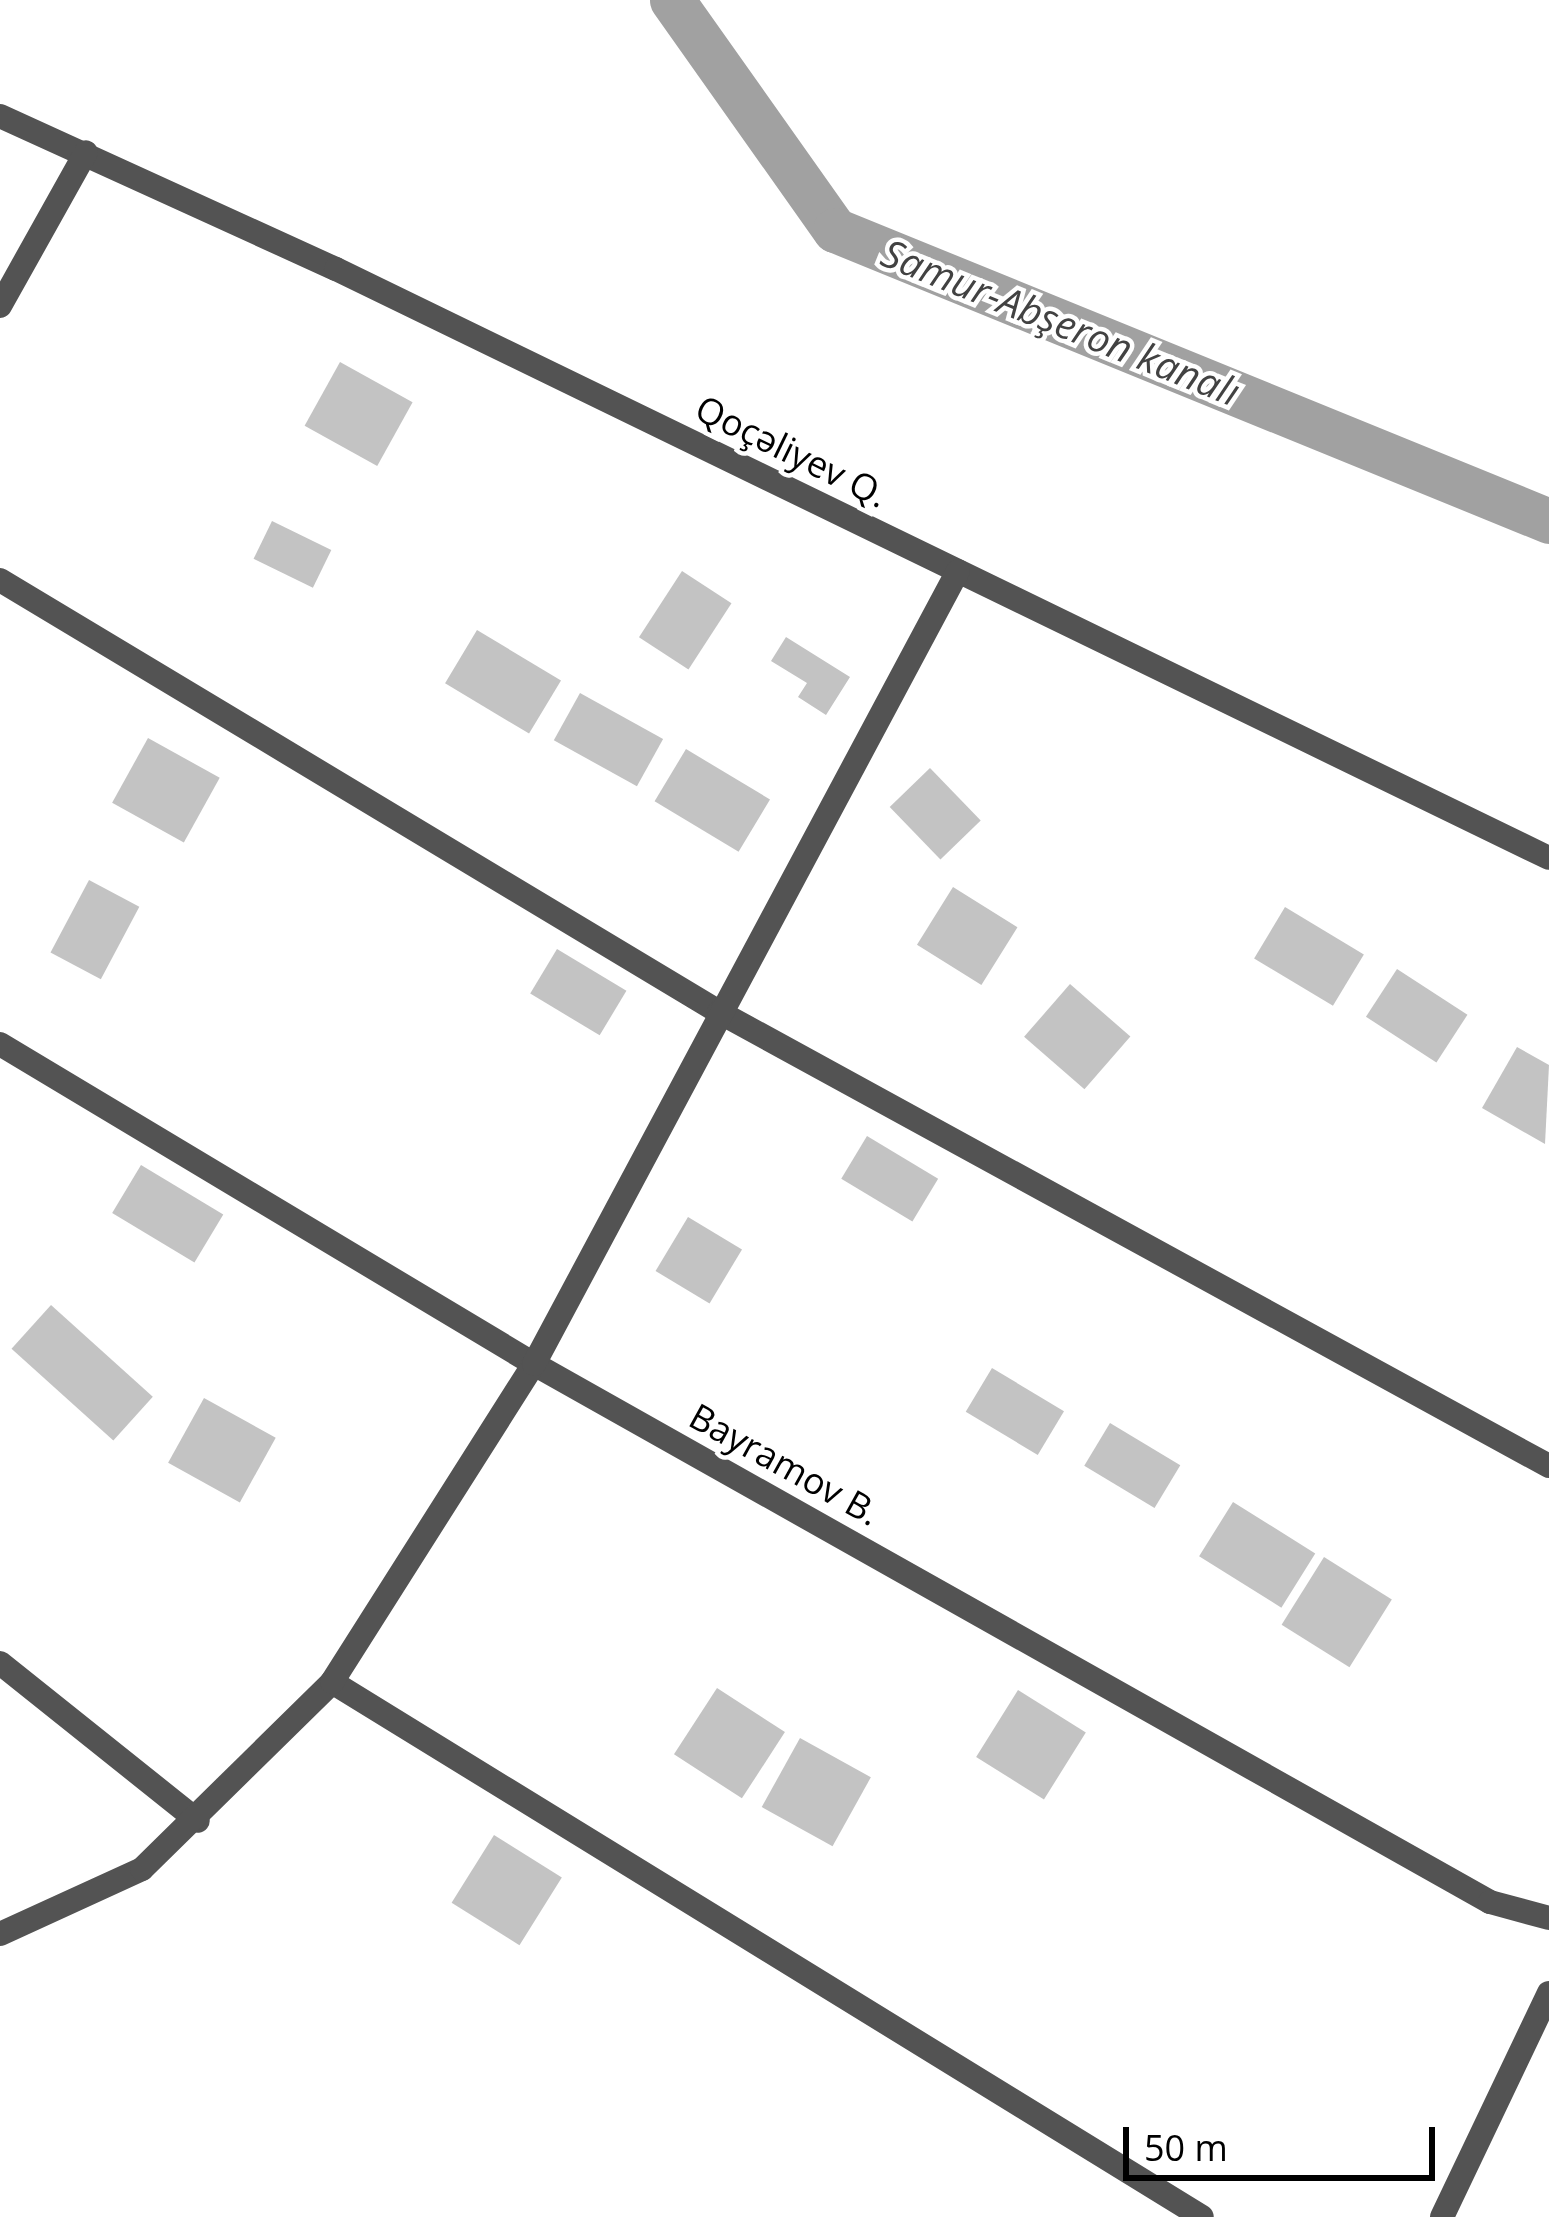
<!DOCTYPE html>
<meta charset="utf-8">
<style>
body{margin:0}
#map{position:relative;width:1549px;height:2217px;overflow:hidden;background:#fff;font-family:"Open Sans",sans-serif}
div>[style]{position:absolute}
.canal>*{height:45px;margin:-22.5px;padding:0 22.5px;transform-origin:22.5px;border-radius:22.5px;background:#a1a1a1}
.building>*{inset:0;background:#c3c3c3;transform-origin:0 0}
.minor>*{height:24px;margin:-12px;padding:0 12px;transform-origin:12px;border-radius:12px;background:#535353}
span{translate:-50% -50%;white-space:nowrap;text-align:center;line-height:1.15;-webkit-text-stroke:9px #fff;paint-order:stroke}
.street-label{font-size:36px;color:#000}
.water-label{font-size:39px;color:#424242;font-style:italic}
.scale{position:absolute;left:1123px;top:2127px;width:312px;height:54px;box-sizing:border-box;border:6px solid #000;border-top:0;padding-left:15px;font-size:36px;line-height:42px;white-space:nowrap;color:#000;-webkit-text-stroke:9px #fff;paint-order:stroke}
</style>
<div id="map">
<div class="canal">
<div style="left:672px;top:0;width:282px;rotate:54.7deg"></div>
<div style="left:835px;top:230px;width:771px;rotate:22.17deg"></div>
</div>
<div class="building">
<div style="left:340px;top:362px;width:83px;height:73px;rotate:29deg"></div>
<div style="left:272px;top:521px;width:66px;height:42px;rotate:26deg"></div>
<div style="left:682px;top:571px;width:59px;height:79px;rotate:33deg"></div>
<div style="left:477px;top:630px;width:98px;height:62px;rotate:31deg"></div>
<div style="clip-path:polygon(786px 637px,850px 677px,826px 715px,798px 697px,807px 683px,771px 661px)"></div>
<div style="left:580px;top:693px;width:95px;height:54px;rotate:29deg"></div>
<div style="left:148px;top:738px;width:82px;height:74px;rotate:29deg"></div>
<div style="left:686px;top:749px;width:98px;height:61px;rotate:31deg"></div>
<div style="left:930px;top:768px;width:73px;height:56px;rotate:46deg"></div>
<div style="left:89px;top:880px;width:57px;height:82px;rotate:28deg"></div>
<div style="left:953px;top:887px;width:76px;height:68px;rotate:32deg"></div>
<div style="left:1285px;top:907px;width:92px;height:60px;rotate:31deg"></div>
<div style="left:557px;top:949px;width:81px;height:52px;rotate:31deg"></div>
<div style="left:1397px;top:969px;width:84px;height:57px;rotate:33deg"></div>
<div style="left:1070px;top:984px;width:80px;height:70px;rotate:41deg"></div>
<div style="clip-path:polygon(1517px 1047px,1549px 1065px,1545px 1144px,1482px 1108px)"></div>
<div style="left:867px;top:1136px;width:83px;height:50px;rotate:31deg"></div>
<div style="left:141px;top:1165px;width:96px;height:56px;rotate:31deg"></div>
<div style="left:688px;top:1217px;width:63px;height:63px;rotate:31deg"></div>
<div style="left:51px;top:1305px;width:137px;height:59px;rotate:42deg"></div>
<div style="left:992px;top:1368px;width:84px;height:51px;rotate:31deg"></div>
<div style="left:204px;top:1398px;width:82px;height:74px;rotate:29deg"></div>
<div style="left:1110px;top:1423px;width:82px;height:50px;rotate:31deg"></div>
<div style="left:1233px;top:1502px;width:97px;height:64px;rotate:32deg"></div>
<div style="left:1324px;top:1557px;width:80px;height:80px;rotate:32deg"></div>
<div style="left:717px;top:1688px;width:81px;height:79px;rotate:33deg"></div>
<div style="left:1018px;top:1690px;width:80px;height:79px;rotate:32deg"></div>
<div style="left:800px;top:1738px;width:81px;height:79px;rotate:29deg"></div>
<div style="left:494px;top:1835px;width:80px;height:80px;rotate:32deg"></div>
</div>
<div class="minor">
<div style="left:0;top:116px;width:369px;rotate:24.5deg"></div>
<div style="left:336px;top:269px;width:1348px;rotate:25.9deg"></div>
<div style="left:0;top:306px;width:176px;rotate:-60.8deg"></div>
<div style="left:0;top:580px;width:839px;rotate:31deg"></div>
<div style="left:719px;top:1012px;width:946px;rotate:28.68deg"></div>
<div style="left:0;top:1044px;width:623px;rotate:30.93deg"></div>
<div style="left:534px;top:1364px;width:1097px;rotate:29.37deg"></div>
<div style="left:1490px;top:1902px;width:61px;rotate:15.2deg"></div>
<div style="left:0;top:1663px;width:253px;rotate:38.6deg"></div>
<div style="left:332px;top:1682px;width:1021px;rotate:31.59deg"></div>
<div style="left:0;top:1934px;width:156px;rotate:-24.6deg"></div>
<div style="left:142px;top:1869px;width:267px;rotate:-44.5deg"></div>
<div style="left:332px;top:1682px;width:377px;rotate:-57.6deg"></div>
<div style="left:534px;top:1364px;width:899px;rotate:-61.87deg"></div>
<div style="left:1442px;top:2217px;width:248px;rotate:-64.5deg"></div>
</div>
<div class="street-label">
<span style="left:792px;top:451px;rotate:26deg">Qoçəliyev Q.</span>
<span style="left:785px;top:1464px;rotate:29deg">Bayramov B.</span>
</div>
<div class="water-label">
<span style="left:1061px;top:322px;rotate:22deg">Samur-Abşeron kanalı</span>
</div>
<div class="scale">50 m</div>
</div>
